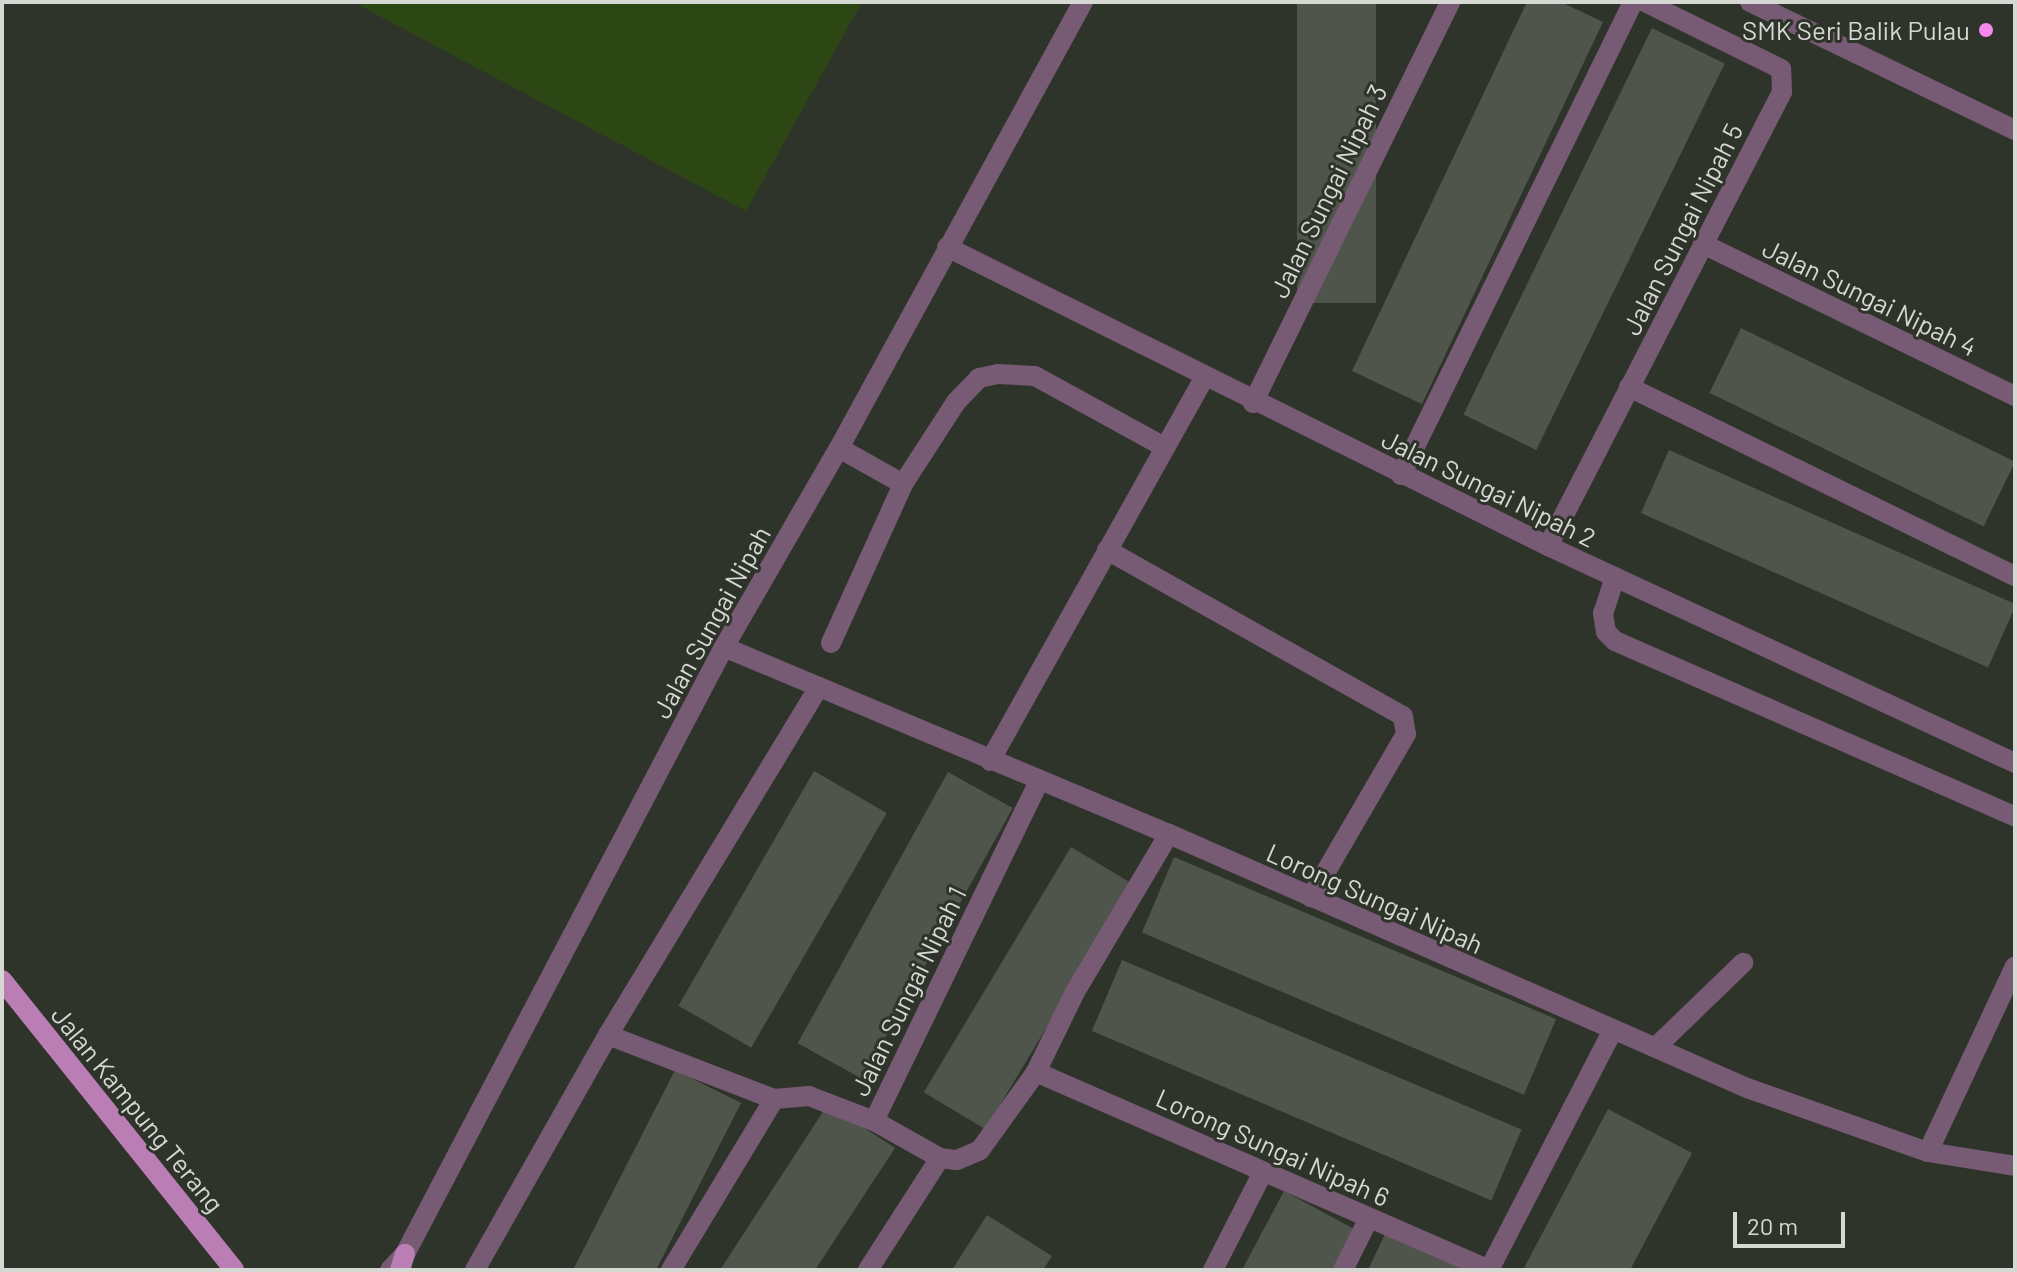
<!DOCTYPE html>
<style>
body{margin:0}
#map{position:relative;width:2017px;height:1272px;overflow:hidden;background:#2f342b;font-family:Barlow,sans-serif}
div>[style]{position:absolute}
.green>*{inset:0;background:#2c4713}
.building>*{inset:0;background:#4f554b;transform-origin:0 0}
.minor>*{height:20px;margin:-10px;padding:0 10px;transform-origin:10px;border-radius:10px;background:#775a74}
.major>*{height:20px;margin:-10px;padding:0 10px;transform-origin:10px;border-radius:10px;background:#bb7eb4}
.dots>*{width:22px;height:22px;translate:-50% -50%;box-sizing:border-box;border:4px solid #2f342b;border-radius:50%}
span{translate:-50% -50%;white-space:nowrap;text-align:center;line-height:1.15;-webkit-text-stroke:6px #2f342b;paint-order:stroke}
.poi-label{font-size:26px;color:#d5d8d3}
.right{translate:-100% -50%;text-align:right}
.street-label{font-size:26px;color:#d5d8d3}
.frame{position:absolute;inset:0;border:4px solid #d5d8d3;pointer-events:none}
.scale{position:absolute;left:1733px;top:1212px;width:112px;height:36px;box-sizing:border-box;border:4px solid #d5d8d3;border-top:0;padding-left:10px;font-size:24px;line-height:28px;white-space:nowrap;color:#d5d8d3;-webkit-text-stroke:6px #2f342b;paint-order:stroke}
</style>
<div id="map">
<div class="green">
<div style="clip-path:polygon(353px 2px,862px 2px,746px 211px)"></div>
</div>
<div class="building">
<div style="left:1297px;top:2px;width:79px;height:301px"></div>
<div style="clip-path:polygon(1527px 2px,1561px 2px,1603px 22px,1422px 404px,1352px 371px)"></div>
<div style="left:1652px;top:28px;width:81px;height:430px;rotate:26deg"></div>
<div style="left:1741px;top:328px;width:305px;height:72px;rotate:26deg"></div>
<div style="left:1669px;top:450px;width:380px;height:69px;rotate:24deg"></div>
<div style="left:814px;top:771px;width:84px;height:271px;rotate:30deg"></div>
<div style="left:948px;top:772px;width:74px;height:310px;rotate:29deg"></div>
<div style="left:1071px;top:847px;width:72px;height:286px;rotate:31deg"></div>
<div style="left:1174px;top:857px;width:415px;height:82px;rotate:23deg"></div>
<div style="left:1122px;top:960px;width:434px;height:77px;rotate:23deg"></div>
<div style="clip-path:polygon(675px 1070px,741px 1103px,656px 1270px,573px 1270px)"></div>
<div style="clip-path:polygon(828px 1104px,895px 1148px,815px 1270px,720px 1270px)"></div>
<div style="clip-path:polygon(1608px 1109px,1692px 1153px,1630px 1270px,1523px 1270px)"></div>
<div style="clip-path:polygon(1284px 1191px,1354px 1229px,1333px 1270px,1242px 1270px)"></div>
<div style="clip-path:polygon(987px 1215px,1052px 1256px,1043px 1270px,952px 1270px)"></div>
<div style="clip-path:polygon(1387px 1230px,1459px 1266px,1457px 1270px,1368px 1270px)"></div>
</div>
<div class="minor">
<div style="left:1750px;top:2px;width:294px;rotate:25.8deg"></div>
<div style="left:1703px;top:244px;width:347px;rotate:26deg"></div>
<div style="left:947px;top:247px;width:671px;rotate:26.45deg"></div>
<div style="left:1548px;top:546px;width:515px;rotate:24.92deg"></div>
<div style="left:1629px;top:387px;width:430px;rotate:26.1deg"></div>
<div style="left:1253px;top:403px;width:447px;rotate:-63.8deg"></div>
<div style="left:839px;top:448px;width:73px;rotate:29.4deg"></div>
<div style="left:1401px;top:475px;width:527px;rotate:-63.87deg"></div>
<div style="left:1548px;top:546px;width:511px;rotate:-62.73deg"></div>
<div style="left:1782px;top:92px;width:23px;rotate:-92deg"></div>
<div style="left:1781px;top:69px;width:152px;rotate:-153.8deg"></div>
<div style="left:1107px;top:550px;width:339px;rotate:29.3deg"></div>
<div style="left:1403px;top:716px;width:18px;rotate:81deg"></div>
<div style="left:1406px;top:734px;width:189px;rotate:120.2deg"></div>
<div style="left:1615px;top:577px;width:38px;rotate:108deg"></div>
<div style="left:1603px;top:613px;width:19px;rotate:81deg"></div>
<div style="left:1606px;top:632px;width:13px;rotate:45deg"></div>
<div style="left:1615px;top:641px;width:437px;rotate:23.7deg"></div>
<div style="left:831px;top:643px;width:175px;rotate:-65.6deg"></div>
<div style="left:903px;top:484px;width:98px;rotate:-57.1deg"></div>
<div style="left:956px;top:402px;width:33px;rotate:-46deg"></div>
<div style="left:979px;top:378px;width:19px;rotate:-12deg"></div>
<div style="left:998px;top:374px;width:37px;rotate:3deg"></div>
<div style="left:1035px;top:376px;width:147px;rotate:28.8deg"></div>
<div style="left:724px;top:647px;width:483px;rotate:22.8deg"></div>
<div style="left:1169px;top:834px;width:631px;rotate:23.72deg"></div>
<div style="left:1747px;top:1088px;width:192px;rotate:19.5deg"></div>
<div style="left:1928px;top:1152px;width:88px;rotate:9.1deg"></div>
<div style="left:990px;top:761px;width:439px;rotate:-60.8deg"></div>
<div style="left:608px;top:1035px;width:178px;rotate:21.1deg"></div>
<div style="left:774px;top:1099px;width:35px;rotate:-5deg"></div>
<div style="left:809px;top:1096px;width:70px;rotate:21deg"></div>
<div style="left:1657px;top:1046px;width:120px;rotate:-44deg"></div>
<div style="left:1036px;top:1072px;width:494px;rotate:23.6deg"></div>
<div style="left:1928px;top:1152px;width:205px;rotate:-64.9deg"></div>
<div style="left:940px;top:1158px;width:17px;rotate:7deg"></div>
<div style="left:957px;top:1160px;width:25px;rotate:-23deg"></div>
<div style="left:980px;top:1150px;width:96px;rotate:-54.3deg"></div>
<div style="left:1036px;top:1072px;width:89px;rotate:-64deg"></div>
<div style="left:1075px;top:992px;width:184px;rotate:-59.3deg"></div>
<div style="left:390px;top:1270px;width:22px;rotate:-47deg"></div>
<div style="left:405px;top:1254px;width:686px;rotate:-62.28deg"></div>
<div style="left:724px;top:647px;width:230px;rotate:-60deg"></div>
<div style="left:839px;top:448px;width:508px;rotate:-61.32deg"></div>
<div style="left:475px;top:1270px;width:270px;rotate:-60.5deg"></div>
<div style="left:608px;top:1035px;width:407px;rotate:-58.8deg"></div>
<div style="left:671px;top:1270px;width:200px;rotate:-58.9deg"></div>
<div style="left:868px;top:1270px;width:133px;rotate:-57.3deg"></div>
<div style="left:940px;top:1158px;width:76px;rotate:-150.7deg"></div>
<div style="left:874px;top:1121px;width:376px;rotate:-64.1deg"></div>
<div style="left:1213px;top:1270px;width:110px;rotate:-63deg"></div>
<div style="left:1343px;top:1270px;width:58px;rotate:-63.4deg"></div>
<div style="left:1489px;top:1270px;width:268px;rotate:-62.7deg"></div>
</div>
<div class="major">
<div style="left:2px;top:980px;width:371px;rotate:51.3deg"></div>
<div style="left:400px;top:1270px;width:17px;rotate:-73deg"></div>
</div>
<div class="dots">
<div style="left:1986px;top:30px;background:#f688ed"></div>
</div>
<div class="poi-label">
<span class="right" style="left:1970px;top:30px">SMK Seri Balik Pulau</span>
</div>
<div class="street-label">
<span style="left:1328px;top:191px;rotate:-64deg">Jalan Sungai Nipah 3</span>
<span style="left:1682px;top:229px;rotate:-63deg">Jalan Sungai Nipah 5</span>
<span style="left:1870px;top:297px;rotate:26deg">Jalan Sungai Nipah 4</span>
<span style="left:1489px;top:488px;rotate:26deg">Jalan Sungai Nipah 2</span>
<span style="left:711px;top:622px;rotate:-61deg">Jalan Sungai Nipah</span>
<span style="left:1375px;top:898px;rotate:24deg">Lorong Sungai Nipah</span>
<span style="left:908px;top:991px;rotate:-64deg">Jalan Sungai Nipah 1</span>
<span style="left:138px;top:1109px;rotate:51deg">Jalan Kampung Terang</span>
<span style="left:1273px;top:1147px;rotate:24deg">Lorong Sungai Nipah 6</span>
</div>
<div class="frame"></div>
<div class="scale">20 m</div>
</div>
